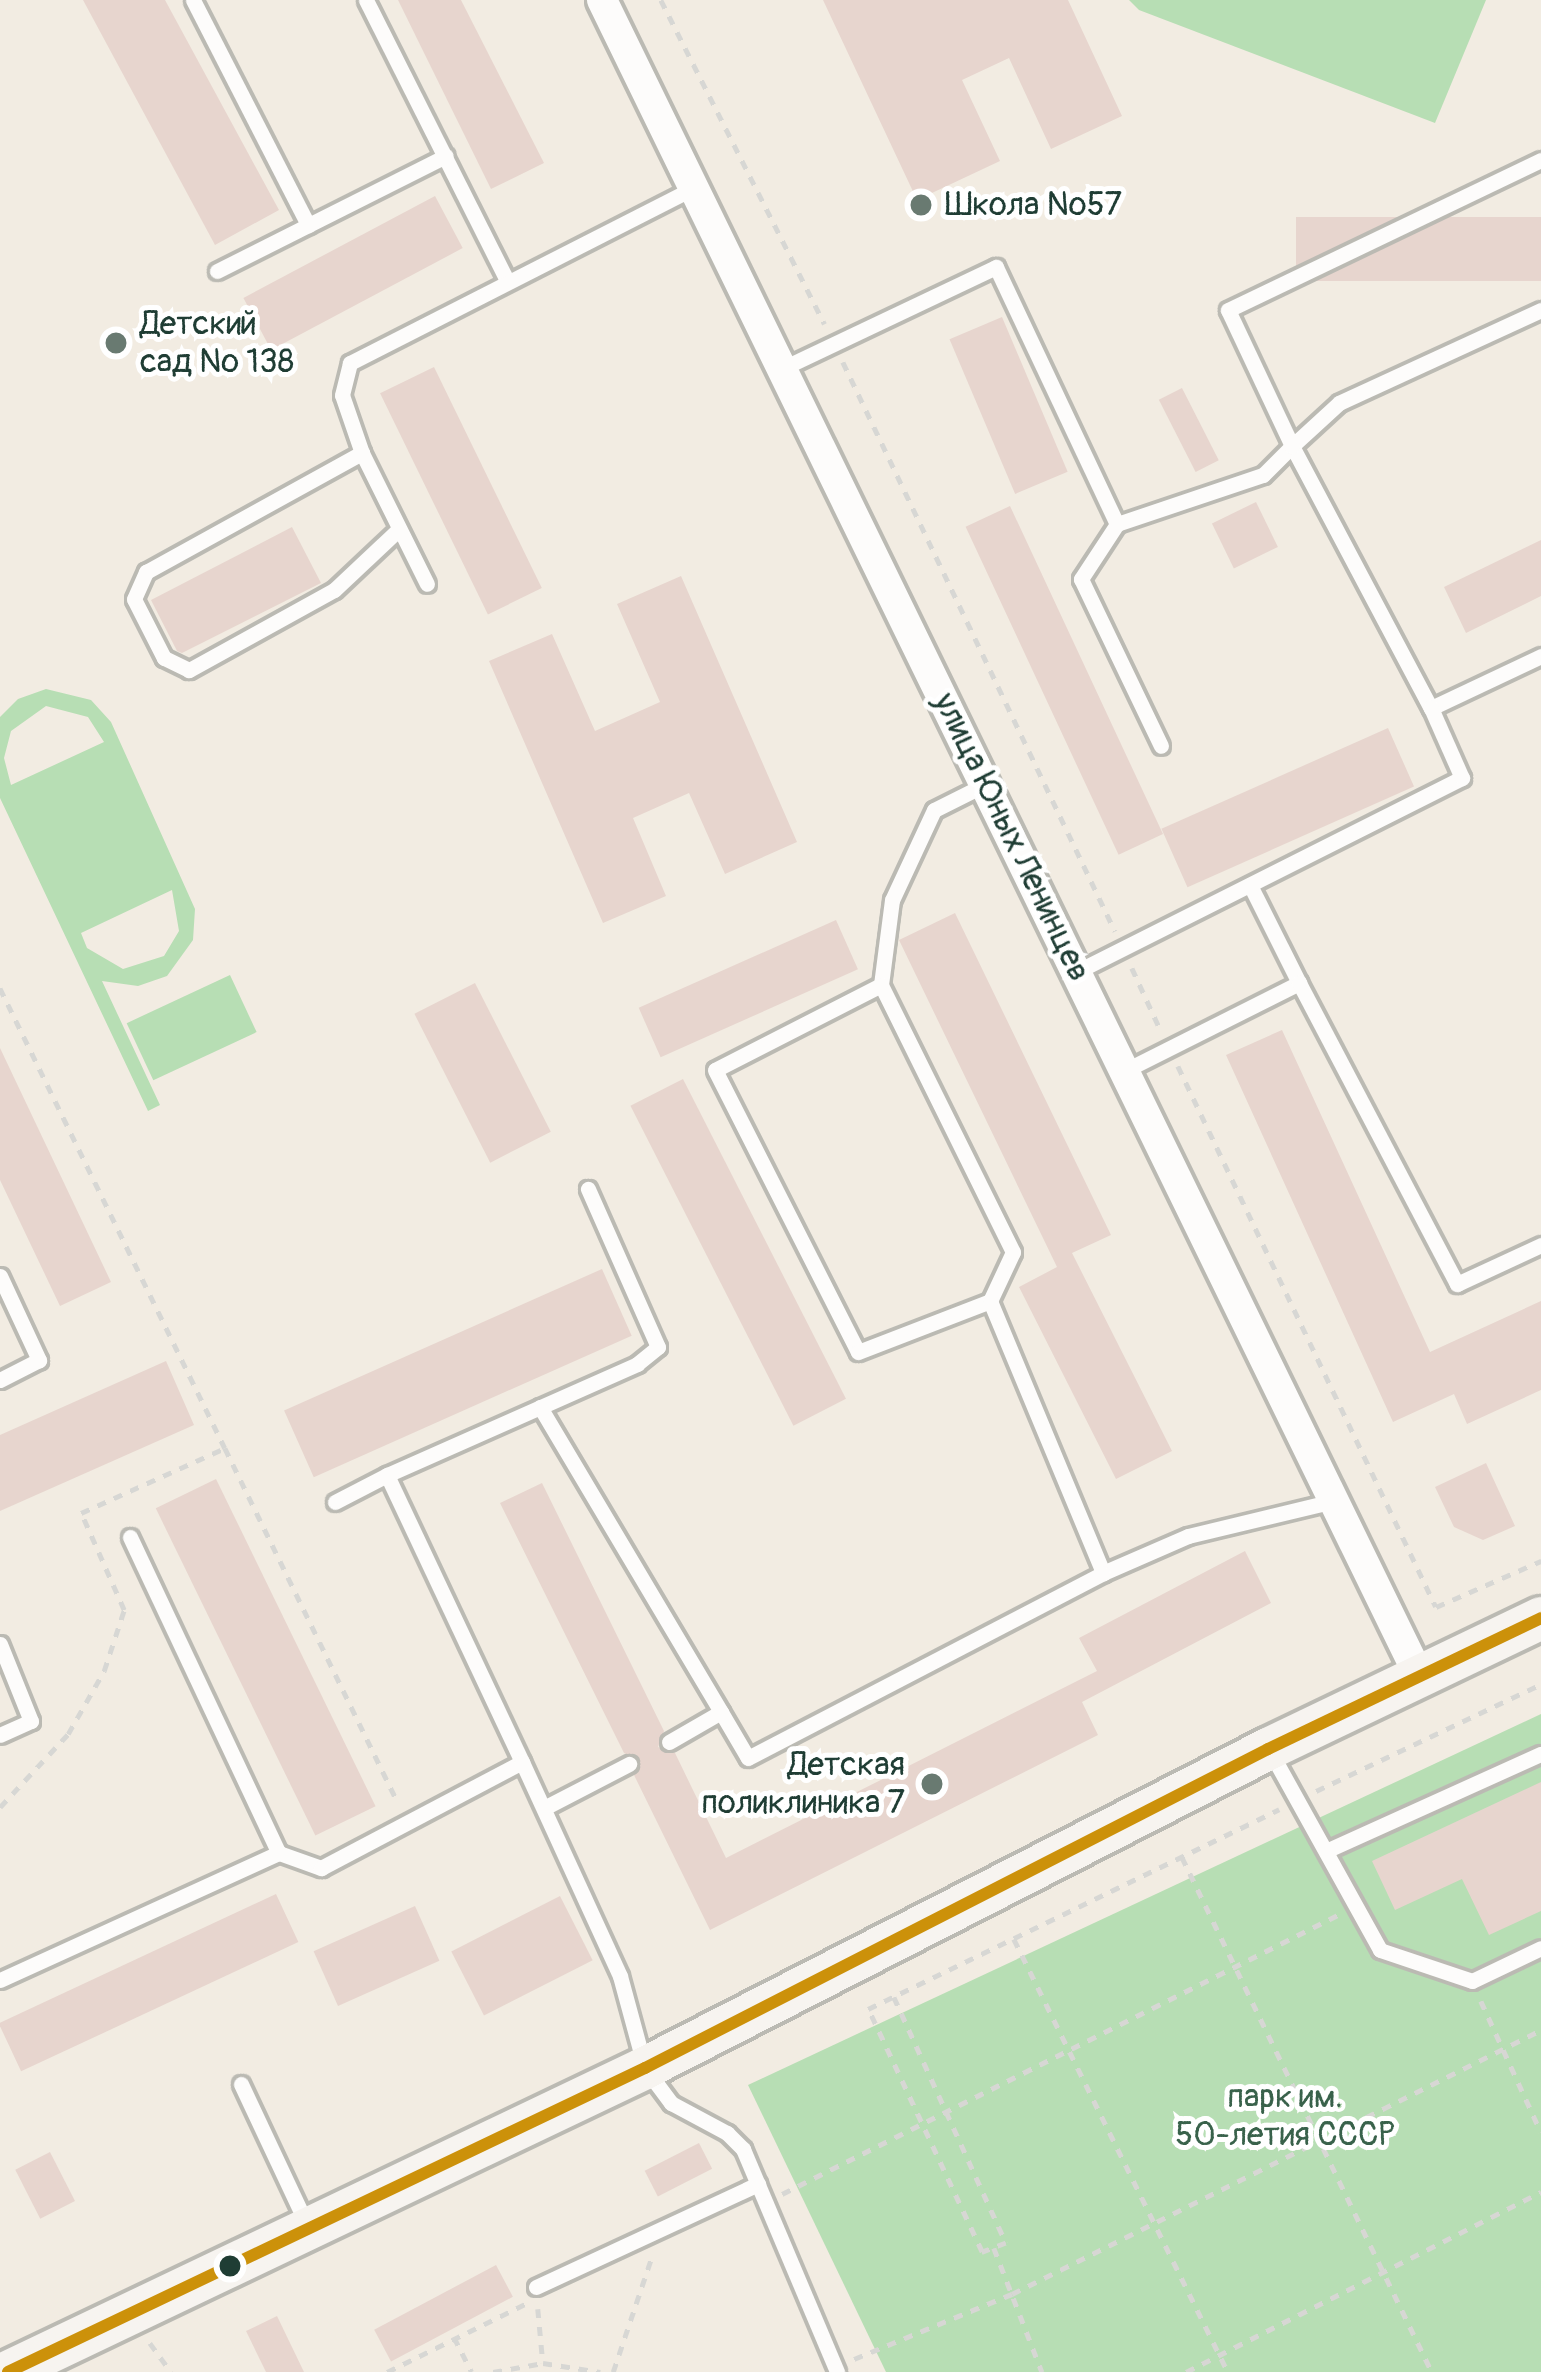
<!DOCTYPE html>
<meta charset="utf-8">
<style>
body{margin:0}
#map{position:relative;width:1541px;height:2372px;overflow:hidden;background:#f2ece2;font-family:Pangolin,sans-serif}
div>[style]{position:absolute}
.green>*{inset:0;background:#b7deb4;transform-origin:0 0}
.building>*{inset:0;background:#e7d5ce;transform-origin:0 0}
.path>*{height:4.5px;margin-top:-2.25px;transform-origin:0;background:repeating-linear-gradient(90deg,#d7d7d4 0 9px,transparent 0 18px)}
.roads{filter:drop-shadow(3px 0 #bbbab3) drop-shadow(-3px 0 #bbbab3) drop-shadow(0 3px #bbbab3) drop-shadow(0 -3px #bbbab3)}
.lane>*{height:15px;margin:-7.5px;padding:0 7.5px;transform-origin:7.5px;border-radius:7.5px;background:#fdfcfb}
.street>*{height:30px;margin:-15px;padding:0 15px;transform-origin:15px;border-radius:15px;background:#fdfcfb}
.secondary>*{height:42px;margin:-21px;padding:0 21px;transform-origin:21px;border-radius:21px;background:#f7f4f0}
.bus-1>*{height:12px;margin:-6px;padding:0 6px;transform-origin:6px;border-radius:6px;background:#cc910a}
.dots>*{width:33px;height:33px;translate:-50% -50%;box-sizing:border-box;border:6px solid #fff;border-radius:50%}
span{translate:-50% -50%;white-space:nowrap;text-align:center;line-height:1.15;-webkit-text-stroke:10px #fff;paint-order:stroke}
.poi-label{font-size:33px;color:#1f3d34}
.left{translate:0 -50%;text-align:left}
.right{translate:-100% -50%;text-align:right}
.street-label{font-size:33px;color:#1f3d34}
.park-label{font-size:33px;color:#39624b}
</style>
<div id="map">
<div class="green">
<div style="clip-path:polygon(1129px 0,1486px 0,1435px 123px,1139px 10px)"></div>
<div style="clip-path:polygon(evenodd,46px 689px,91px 700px,111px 722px,195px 909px,193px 940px,167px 976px,138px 986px,102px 981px,160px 1105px,148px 1111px,0 798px,0 717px,18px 699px,46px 689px,46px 706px,88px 717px,104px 742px,11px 785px,4px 758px,11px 731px,46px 706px,46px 689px,172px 890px,179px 931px,164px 956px,123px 969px,87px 948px,81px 933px,172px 890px)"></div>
<div style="left:230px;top:975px;width:63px;height:114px;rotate:65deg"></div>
<div style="clip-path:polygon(1541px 1714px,1541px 2372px,886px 2372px,748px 2085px)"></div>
</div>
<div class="building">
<div style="clip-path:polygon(83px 0,165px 0,279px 210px,215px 245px)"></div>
<div style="clip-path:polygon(398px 0,461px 0,544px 163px,491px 189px)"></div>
<div style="clip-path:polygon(823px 0,1068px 0,1122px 116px,1051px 149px,1009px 58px,962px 80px,1000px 161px,917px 200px)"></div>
<div style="left:435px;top:196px;width:59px;height:217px;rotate:62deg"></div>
<div style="left:1541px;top:217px;width:64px;height:245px;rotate:90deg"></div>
<div style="left:1002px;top:317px;width:168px;height:57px;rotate:67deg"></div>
<div style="left:434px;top:367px;width:246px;height:60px;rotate:64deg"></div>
<div style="left:1182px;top:388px;width:81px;height:26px;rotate:63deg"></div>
<div style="left:1256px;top:502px;width:50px;height:49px;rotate:64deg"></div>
<div style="left:1010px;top:506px;width:362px;height:49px;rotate:65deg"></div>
<div style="clip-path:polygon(292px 527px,321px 583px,182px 653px,177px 651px,151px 600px)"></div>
<div style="clip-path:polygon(1541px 540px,1541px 596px,1466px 633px,1444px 587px)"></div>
<div style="clip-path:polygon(681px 576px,797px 842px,725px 874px,689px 793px,633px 818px,666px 896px,603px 923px,489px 661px,552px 634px,595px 731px,660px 702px,617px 604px)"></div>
<div style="left:1388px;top:728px;width:64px;height:248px;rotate:66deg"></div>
<div style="clip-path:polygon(955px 913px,1111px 1235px,1072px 1253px,1172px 1451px,1116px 1479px,1019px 1287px,1057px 1267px,899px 940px)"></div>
<div style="left:836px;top:920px;width:54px;height:216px;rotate:66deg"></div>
<div style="left:475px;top:983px;width:167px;height:68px;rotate:63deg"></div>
<div style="clip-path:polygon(1282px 1030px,1430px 1352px,1541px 1301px,1541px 1390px,1467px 1424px,1454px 1394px,1393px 1422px,1226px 1055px)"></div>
<div style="clip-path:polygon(0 1048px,111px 1282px,60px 1306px,0 1180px)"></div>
<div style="left:683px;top:1079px;width:359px;height:59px;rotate:63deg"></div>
<div style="left:602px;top:1269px;width:73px;height:348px;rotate:66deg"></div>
<div style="clip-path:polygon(166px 1361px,194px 1425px,0 1511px,0 1435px)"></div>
<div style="clip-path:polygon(1486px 1463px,1515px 1526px,1483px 1540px,1454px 1527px,1435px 1487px)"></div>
<div style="left:216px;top:1479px;width:364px;height:67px;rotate:64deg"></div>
<div style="clip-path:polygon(542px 1483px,664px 1731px,658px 1747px,675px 1753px,726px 1858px,1097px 1671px,1079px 1638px,1245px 1551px,1271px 1603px,1082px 1702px,1098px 1735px,710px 1930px,634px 1775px,640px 1760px,624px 1753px,500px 1503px)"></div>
<div style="clip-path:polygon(1541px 1782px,1541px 1911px,1489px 1935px,1462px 1879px,1395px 1910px,1372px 1861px)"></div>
<div style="left:276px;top:1894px;width:53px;height:306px;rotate:65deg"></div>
<div style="left:560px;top:1896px;width:72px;height:122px;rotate:63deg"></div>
<div style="left:415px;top:1906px;width:60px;height:111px;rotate:66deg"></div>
<div style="left:699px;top:2143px;width:29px;height:61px;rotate:63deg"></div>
<div style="left:50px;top:2152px;width:55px;height:39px;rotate:63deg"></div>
<div style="left:496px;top:2265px;width:36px;height:138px;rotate:62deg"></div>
<div style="clip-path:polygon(277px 2316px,304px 2372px,266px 2372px,246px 2331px)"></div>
</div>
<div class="path">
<div style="left:661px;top:0;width:363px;rotate:63.2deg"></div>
<div style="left:843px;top:362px;width:631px;rotate:64.45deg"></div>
<div style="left:1132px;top:968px;width:67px;rotate:65.3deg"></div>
<div style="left:0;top:988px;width:512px;rotate:63.94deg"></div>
<div style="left:1178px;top:1066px;width:599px;rotate:64.5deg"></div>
<div style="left:1436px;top:1607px;width:115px;rotate:-23.7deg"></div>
<div style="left:1316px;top:1791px;width:249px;rotate:-25.4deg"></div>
<div style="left:0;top:1807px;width:100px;rotate:-47deg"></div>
<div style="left:68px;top:1734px;width:73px;rotate:-60.3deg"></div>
<div style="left:104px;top:1671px;width:64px;rotate:-71.8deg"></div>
<div style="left:124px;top:1610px;width:106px;rotate:-113.9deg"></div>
<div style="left:81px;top:1513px;width:158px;rotate:-24.3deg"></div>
<div style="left:225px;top:1448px;width:395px;rotate:64deg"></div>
<div style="left:1182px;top:1857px;width:572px;rotate:64.11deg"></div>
<div style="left:1014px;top:1939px;width:483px;rotate:63.7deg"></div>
<div style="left:894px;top:1997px;width:270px;rotate:65.5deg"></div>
<div style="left:1006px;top:2243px;width:26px;rotate:159deg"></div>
<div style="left:982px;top:2252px;width:268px;rotate:-115.1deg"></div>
<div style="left:868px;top:2009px;width:457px;rotate:-25.9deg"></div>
<div style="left:1481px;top:2001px;width:144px;rotate:65.4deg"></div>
<div style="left:782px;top:2194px;width:624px;rotate:-26.65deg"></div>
<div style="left:994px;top:2248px;width:133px;rotate:68.8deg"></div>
<div style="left:538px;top:2309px;width:54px;rotate:84.7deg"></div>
<div style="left:454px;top:2337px;width:39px;rotate:63deg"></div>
<div style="left:150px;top:2343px;width:36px;rotate:54deg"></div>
<div style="left:854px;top:2359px;width:171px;rotate:-22.4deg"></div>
<div style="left:1012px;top:2294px;width:591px;rotate:-26.52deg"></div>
<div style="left:387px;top:2372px;width:156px;rotate:-26.2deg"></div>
<div style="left:493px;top:2372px;width:51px;rotate:-10.2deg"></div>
<div style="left:543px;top:2363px;width:58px;rotate:9deg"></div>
<div style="left:613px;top:2372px;width:122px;rotate:-71.4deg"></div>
<div style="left:1186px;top:2372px;width:398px;rotate:-26.9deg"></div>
</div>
<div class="roads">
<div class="lane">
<div style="left:193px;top:0;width:253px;rotate:62.9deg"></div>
<div style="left:366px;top:0;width:313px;rotate:63.3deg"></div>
<div style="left:217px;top:271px;width:256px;rotate:-26.7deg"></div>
<div style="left:1541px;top:310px;width:222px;rotate:155.3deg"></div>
<div style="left:1339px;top:403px;width:64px;rotate:137.5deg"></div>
<div style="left:1292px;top:446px;width:297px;rotate:62.1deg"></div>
<div style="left:1431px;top:708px;width:122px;rotate:-25.3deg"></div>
<div style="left:781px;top:369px;width:238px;rotate:-25.4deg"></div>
<div style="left:996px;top:267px;width:284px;rotate:64.8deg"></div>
<div style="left:1117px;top:524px;width:154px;rotate:-18.6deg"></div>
<div style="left:1263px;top:475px;width:41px;rotate:-45deg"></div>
<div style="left:1292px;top:446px;width:150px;rotate:-115.2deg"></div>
<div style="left:1228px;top:310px;width:347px;rotate:-25.6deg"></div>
<div style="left:362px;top:453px;width:61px;rotate:-109deg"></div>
<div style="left:342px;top:395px;width:33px;rotate:-76deg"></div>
<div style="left:350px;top:363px;width:386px;rotate:-27deg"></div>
<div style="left:1117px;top:524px;width:66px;rotate:123.2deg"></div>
<div style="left:1081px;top:579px;width:185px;rotate:64.4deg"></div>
<div style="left:399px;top:529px;width:89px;rotate:136.8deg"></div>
<div style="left:334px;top:590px;width:166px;rotate:151.1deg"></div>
<div style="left:189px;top:670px;width:28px;rotate:-154deg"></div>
<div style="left:164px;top:658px;width:66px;rotate:-117deg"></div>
<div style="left:134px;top:599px;width:30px;rotate:-66deg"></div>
<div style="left:146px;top:572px;width:247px;rotate:-28.9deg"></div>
<div style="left:362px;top:453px;width:146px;rotate:63.6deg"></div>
<div style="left:986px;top:784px;width:58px;rotate:153.4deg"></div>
<div style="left:934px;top:810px;width:99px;rotate:115deg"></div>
<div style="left:892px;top:900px;width:86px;rotate:97.4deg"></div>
<div style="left:881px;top:985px;width:186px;rotate:152.9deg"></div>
<div style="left:715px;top:1070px;width:316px;rotate:63.1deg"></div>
<div style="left:858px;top:1352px;width:142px;rotate:-21.1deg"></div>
<div style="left:990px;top:1301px;width:295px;rotate:67.4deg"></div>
<div style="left:1103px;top:1573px;width:93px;rotate:-23.5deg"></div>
<div style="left:1188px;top:1536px;width:146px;rotate:-13.5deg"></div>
<div style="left:1250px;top:885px;width:110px;rotate:63.4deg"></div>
<div style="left:1078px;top:971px;width:430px;rotate:-26.7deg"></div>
<div style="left:1462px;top:778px;width:77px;rotate:-113.9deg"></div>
<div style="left:881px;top:985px;width:298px;rotate:63.7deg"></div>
<div style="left:1013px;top:1252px;width:54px;rotate:115.1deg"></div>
<div style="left:1126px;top:1070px;width:194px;rotate:-26.7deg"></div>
<div style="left:1299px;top:983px;width:340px;rotate:62.3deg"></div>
<div style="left:1457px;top:1284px;width:93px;rotate:-24.9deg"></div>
<div style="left:0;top:1276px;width:93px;rotate:65.1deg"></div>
<div style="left:39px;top:1360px;width:44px;rotate:152.9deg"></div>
<div style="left:540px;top:1407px;width:355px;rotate:59.3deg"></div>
<div style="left:335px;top:1502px;width:59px;rotate:-27.4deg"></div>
<div style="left:130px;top:1537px;width:349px;rotate:64.8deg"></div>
<div style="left:0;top:1644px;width:83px;rotate:68.1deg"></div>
<div style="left:31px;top:1721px;width:34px;rotate:156deg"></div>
<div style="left:669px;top:1742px;width:60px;rotate:-30deg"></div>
<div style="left:721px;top:1712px;width:53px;rotate:59.6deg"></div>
<div style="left:748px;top:1758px;width:400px;rotate:-27.5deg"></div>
<div style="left:1271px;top:1753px;width:225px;rotate:61deg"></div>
<div style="left:1380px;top:1950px;width:97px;rotate:18.6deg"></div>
<div style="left:1472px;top:1981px;width:76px;rotate:-25.6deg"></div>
<div style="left:522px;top:1762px;width:317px;rotate:-115.2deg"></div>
<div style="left:387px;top:1475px;width:274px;rotate:-23.9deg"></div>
<div style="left:637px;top:1364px;width:27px;rotate:-39deg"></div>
<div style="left:658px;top:1347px;width:173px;rotate:-113.9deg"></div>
<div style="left:544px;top:1808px;width:96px;rotate:-27.4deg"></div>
<div style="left:1328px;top:1850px;width:234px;rotate:-24.3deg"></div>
<div style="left:0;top:1980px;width:307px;rotate:-24.5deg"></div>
<div style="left:279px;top:1853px;width:45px;rotate:19.7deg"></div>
<div style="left:321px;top:1868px;width:227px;rotate:-27.8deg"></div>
<div style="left:522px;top:1762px;width:235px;rotate:65.4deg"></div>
<div style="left:620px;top:1976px;width:95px;rotate:74.8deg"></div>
<div style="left:645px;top:2068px;width:44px;rotate:53.4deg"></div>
<div style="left:671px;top:2103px;width:64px;rotate:28.2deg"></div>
<div style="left:727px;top:2133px;width:23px;rotate:45deg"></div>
<div style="left:743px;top:2149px;width:242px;rotate:67.1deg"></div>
<div style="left:241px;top:2084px;width:158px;rotate:64.9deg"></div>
<div style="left:536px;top:2287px;width:245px;rotate:-24.9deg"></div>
</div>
<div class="street">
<div style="left:602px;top:0;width:1865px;rotate:64.01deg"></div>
</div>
<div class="secondary">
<div style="left:8px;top:2372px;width:706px;rotate:-25.51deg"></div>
<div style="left:645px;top:2068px;width:700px;rotate:-27.11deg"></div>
<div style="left:1268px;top:1749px;width:303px;rotate:-25.6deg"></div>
</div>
</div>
<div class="bus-1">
<div style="left:8px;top:2372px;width:706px;rotate:-25.51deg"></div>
<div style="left:645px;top:2068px;width:700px;rotate:-27.11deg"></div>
<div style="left:1268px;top:1749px;width:303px;rotate:-25.6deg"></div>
</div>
<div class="dots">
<div style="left:921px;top:205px;background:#697a71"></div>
<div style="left:116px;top:343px;background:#697a71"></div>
<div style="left:932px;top:1784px;background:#697a71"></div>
<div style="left:230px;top:2266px;background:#1f3d34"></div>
</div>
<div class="poi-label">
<span class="left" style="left:945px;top:205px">Школа №57</span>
<span class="left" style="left:140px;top:343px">Детский<br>сад № 138</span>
<span class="right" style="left:905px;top:1784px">Детская<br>поликлиника 7</span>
</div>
<div class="street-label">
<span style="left:1012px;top:837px;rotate:64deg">улица Юных Ленинцев</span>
</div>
<div class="park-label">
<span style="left:1285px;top:2116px">парк им.<br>50-летия СССР</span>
</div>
</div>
